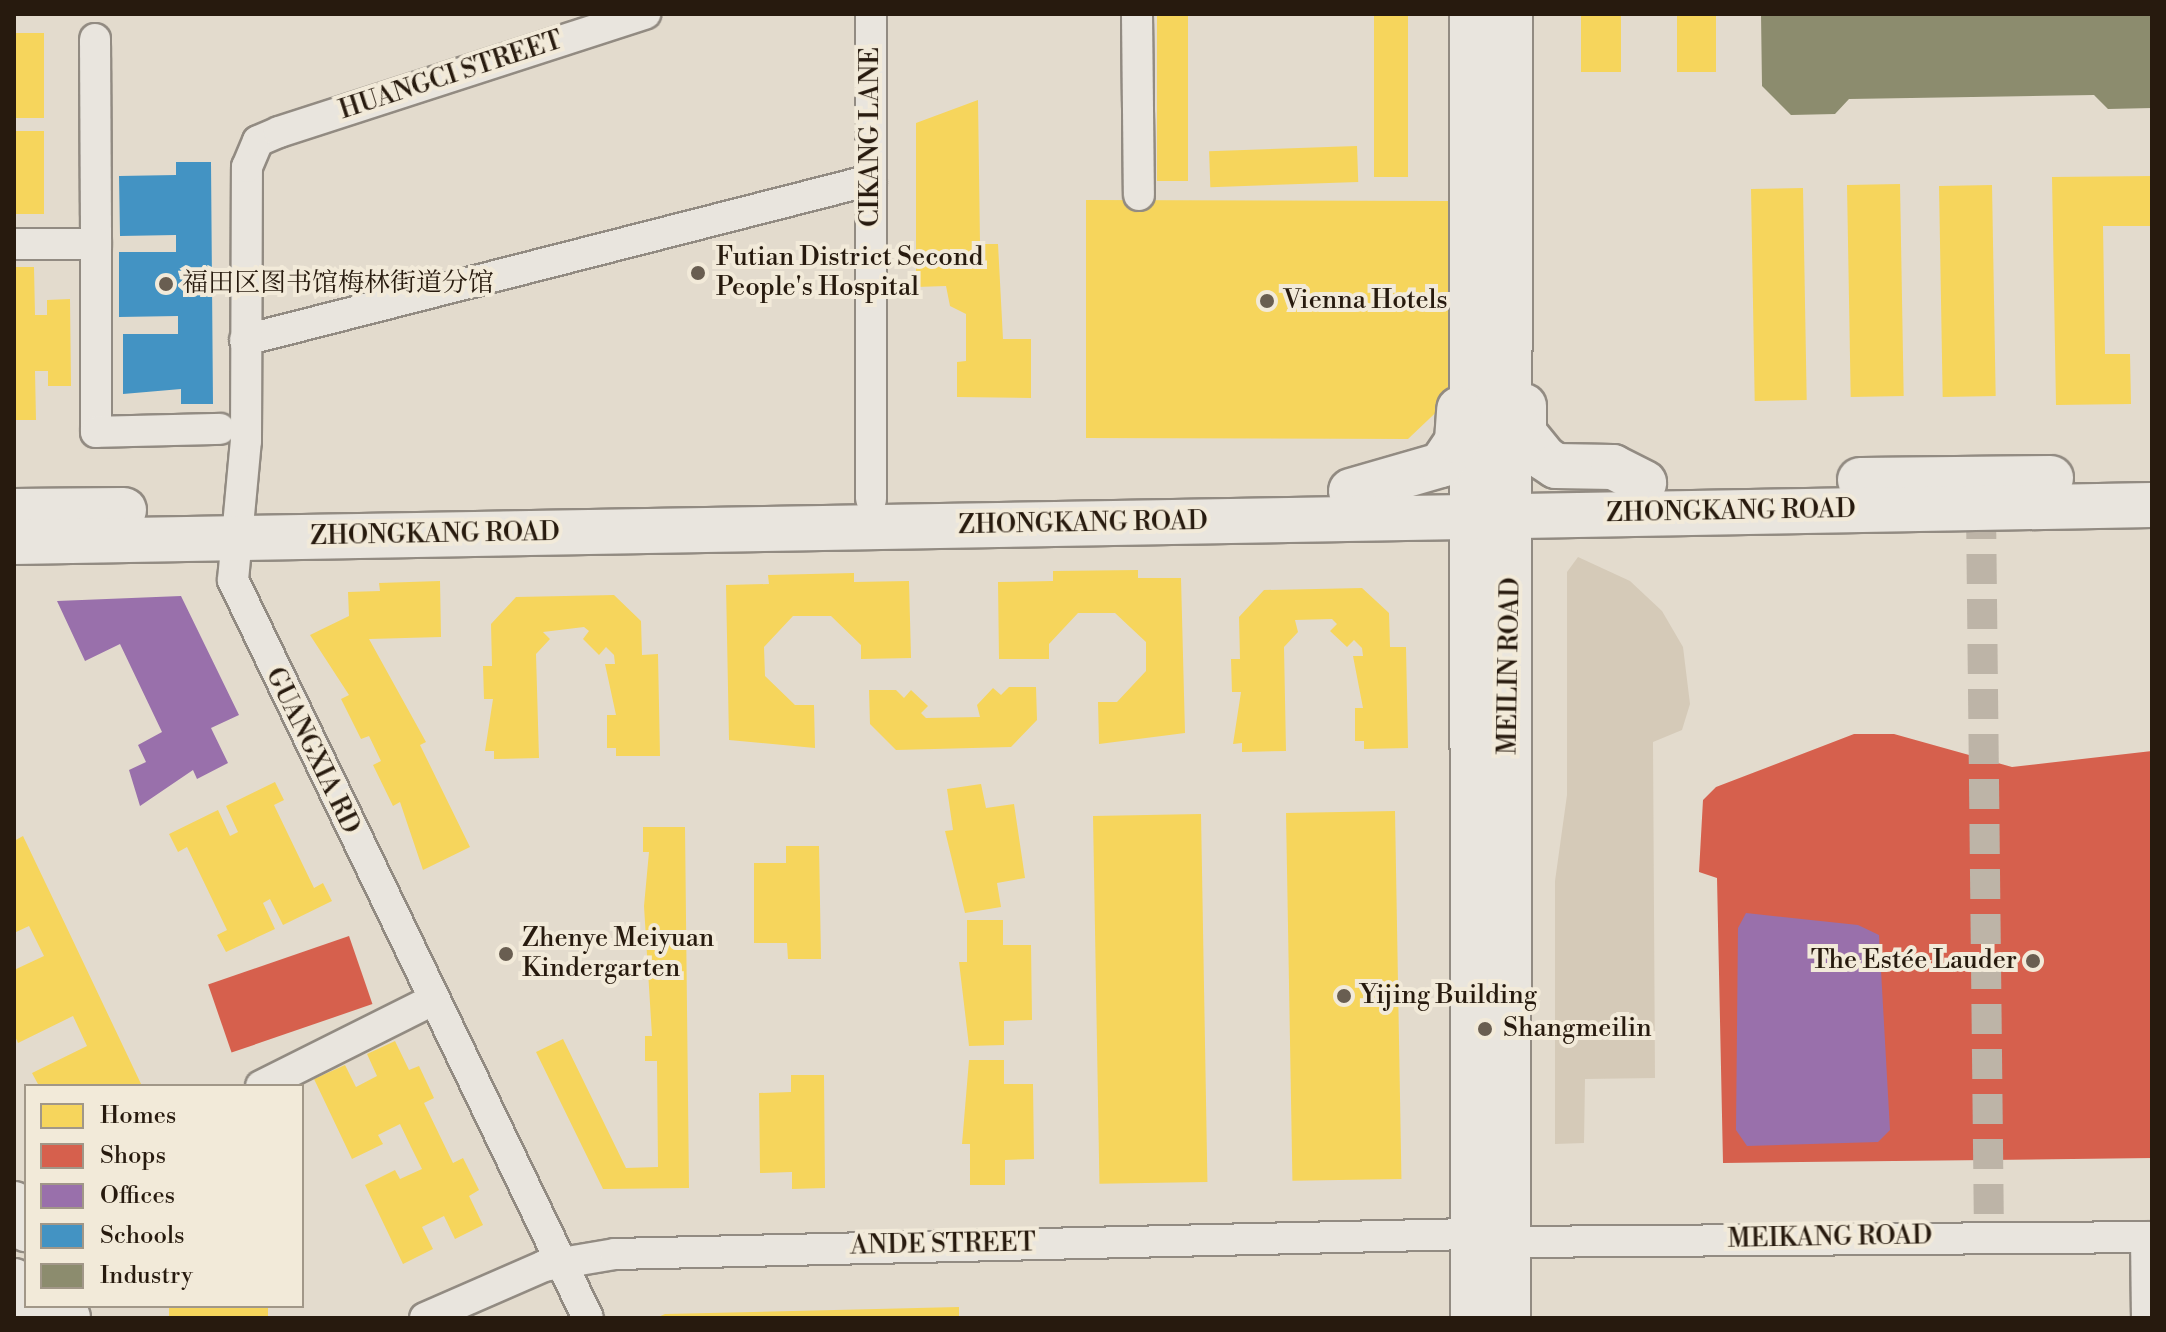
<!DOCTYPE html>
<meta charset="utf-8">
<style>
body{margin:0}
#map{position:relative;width:2166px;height:1332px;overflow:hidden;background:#e3dbcd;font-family:"Libre Bodoni","Noto Serif SC",serif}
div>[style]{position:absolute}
.green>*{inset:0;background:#d5cab8}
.homes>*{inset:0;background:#f6d55c;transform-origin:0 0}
.shops>*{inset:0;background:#d6604d;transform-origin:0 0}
.offices>*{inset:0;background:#9970ab}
.schools>*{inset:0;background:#4393c3}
.industry>*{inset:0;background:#8c8c6e}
.street-tunnel>*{height:30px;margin-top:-15px;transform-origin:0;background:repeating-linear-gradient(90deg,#bdb4a7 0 30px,transparent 0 45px)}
.roads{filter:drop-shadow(2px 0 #928b82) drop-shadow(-2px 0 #928b82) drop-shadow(0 2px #928b82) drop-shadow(0 -2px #928b82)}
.street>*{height:30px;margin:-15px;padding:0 15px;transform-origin:15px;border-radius:15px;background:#e9e5de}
.secondary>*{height:44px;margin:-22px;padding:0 22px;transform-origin:22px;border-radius:22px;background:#e9e5de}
.dots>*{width:22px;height:22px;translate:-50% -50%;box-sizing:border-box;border:4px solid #f2ead9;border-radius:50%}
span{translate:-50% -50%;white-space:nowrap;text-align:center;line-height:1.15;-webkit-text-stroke:8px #f2ead9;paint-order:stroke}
.street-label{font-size:26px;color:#271a0e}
.poi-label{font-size:26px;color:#271a0e}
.left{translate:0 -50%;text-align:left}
.right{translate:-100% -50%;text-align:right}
.frame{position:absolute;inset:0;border:16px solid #271a0e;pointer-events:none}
.legend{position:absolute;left:24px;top:1084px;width:280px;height:224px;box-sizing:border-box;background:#f2ead9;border:2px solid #a19788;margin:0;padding:10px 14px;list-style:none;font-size:24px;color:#271a0e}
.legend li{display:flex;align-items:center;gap:16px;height:40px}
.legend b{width:40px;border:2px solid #a19788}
</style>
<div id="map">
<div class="green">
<div style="clip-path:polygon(1578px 557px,1630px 581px,1662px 611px,1683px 647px,1690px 704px,1682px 730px,1653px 742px,1655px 1078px,1585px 1079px,1584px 1143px,1555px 1144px,1555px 881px,1567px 795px,1567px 572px)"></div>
</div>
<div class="homes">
<div style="left:1157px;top:14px;width:31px;height:167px"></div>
<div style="left:1374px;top:14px;width:34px;height:163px"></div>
<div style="left:1581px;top:14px;width:40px;height:58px"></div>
<div style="left:1677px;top:14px;width:39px;height:58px"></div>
<div style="left:44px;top:33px;width:85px;height:30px;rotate:90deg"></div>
<div style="clip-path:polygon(978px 100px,980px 244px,998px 244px,1003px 339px,1031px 339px,1031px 398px,957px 397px,957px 362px,966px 361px,966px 314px,950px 306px,946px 286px,916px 287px,916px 123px)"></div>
<div style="left:14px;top:131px;width:30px;height:83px"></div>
<div style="left:1357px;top:146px;width:36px;height:148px;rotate:88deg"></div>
<div style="clip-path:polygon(2152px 176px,2152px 226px,2103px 226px,2105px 354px,2130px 354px,2131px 404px,2056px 405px,2052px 177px)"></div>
<div style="left:1900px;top:184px;width:212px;height:53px;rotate:89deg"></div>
<div style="left:1992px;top:185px;width:211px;height:53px;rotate:89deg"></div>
<div style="left:1803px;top:188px;width:212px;height:52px;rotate:89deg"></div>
<div style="clip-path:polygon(1086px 200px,1449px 201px,1449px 400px,1408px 439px,1086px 438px)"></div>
<div style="clip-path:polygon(14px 267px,34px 267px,35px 315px,47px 315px,47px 300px,70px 299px,71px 386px,48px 386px,48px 371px,35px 371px,36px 420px,14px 420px)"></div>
<div style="clip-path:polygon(1138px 570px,1138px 578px,1181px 578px,1185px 733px,1099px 744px,1098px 702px,1117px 702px,1146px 671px,1146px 642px,1115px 613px,1078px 613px,1049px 644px,1049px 659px,999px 659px,998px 582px,1053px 581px,1053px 571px)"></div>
<div style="clip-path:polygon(854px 573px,854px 582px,909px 581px,911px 658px,861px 659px,861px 645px,831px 616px,793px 616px,764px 647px,765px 676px,795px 705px,814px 705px,815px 748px,729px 740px,726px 585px,769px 584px,768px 575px)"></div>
<div style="clip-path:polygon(440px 581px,441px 637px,369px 639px,426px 742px,420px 745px,470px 847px,423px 870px,400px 802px,393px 806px,373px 765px,381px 761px,369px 736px,361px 739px,341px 699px,349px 695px,310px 635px,349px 616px,348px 592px,380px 591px,379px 583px)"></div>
<div style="clip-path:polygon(1362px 588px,1389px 613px,1390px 647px,1406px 647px,1408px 748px,1364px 749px,1364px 741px,1355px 741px,1355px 708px,1363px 708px,1353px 656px,1363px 656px,1362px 648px,1354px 640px,1347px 647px,1330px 631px,1337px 624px,1332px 619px,1295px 620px,1298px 632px,1284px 647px,1286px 751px,1242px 752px,1242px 743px,1233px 744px,1241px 692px,1232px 692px,1231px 659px,1240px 659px,1239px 617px,1264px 590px)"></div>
<div style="clip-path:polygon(614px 595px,641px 621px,642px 655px,658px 654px,660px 756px,616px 756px,616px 748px,607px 748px,607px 715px,616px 715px,605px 664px,615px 664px,614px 655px,606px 647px,599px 655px,583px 639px,589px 631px,584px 627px,543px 632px,550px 639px,536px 654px,539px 758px,494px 759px,494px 751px,485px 751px,493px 699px,484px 699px,483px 666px,492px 666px,491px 624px,516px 597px)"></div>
<div style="clip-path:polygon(1009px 687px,1036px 687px,1037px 720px,1011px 747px,896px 750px,870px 724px,869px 690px,896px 690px,904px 698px,911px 690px,928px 706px,921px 713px,926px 718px,980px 717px,977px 705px,993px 688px,1001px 695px)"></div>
<div style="clip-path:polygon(275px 782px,284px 800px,274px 805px,314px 888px,323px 883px,332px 901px,283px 925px,270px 899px,263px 903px,275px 929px,226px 952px,217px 935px,227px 930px,187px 847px,178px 852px,169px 834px,218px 810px,230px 836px,238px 832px,226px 806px)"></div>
<div style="clip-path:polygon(981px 784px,986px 808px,1014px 804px,1025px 878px,997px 883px,1001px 907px,965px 913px,945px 831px,953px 830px,947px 789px)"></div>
<div style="left:1395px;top:811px;width:368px;height:109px;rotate:89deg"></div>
<div style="left:1201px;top:814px;width:368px;height:108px;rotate:89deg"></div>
<div style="clip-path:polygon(643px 827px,685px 827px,689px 1188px,603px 1189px,536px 1052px,563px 1039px,626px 1168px,658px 1167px,657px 1061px,645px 1061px,645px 1036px,652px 1036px,644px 906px,649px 852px,643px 852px)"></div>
<div style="clip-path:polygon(23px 836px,66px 926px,142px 1086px,39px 1086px,32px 1073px,87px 1046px,73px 1016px,18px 1043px,14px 1034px,14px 970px,44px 956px,29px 926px,14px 933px,14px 841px)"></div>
<div style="clip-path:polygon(786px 846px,819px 846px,821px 959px,788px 959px,787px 943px,754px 943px,754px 863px,786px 863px)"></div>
<div style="clip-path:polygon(967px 920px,1003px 920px,1003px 945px,1031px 945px,1032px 1020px,1004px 1021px,1004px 1045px,969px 1046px,959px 962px,967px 962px)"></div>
<div style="clip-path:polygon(395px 1041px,409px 1070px,419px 1066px,434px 1098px,424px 1103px,453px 1163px,463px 1158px,479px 1190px,469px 1196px,483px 1225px,455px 1239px,444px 1216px,422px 1227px,433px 1249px,403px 1264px,365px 1185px,395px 1170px,400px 1179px,422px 1169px,411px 1147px,400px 1124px,378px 1135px,383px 1144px,352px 1159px,314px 1079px,345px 1065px,356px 1087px,377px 1076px,367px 1054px)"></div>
<div style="clip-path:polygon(969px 1060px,1004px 1060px,1004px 1084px,1033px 1084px,1034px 1159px,1005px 1160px,1005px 1185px,970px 1185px,970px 1144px,962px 1144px)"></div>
<div style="clip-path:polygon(791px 1075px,824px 1075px,825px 1188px,792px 1189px,792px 1172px,760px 1173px,759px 1093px,791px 1092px)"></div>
<div style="left:169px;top:1306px;width:99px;height:13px"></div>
<div style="clip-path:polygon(959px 1307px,959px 1318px,656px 1318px,665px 1314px)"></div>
</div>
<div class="shops">
<div style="clip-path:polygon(1854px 734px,1894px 734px,2012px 767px,2152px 751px,2152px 1158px,1723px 1163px,1717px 878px,1699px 872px,1703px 800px,1716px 787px)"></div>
<div style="left:349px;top:936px;width:72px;height:149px;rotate:71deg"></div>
</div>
<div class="offices">
<div style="clip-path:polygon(181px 596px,239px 715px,211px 728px,228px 763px,197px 779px,193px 770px,140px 806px,129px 770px,146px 762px,138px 745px,162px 732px,120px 644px,85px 661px,57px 601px)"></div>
<div style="clip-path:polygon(1746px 913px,1858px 925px,1879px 935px,1890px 1130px,1878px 1142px,1747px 1146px,1736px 1130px,1738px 928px)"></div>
</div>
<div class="schools">
<div style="clip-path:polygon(176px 162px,211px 162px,213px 404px,181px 404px,181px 389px,123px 394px,123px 334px,178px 334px,178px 316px,119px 317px,119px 252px,176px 252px,176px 235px,120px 236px,119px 176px,176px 175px)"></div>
</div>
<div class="industry">
<div style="clip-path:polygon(1761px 14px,2152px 14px,2152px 108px,2108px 109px,2094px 95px,1849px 99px,1835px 114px,1791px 115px,1762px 86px)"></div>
</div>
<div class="street-tunnel">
<div style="left:1981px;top:509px;width:727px;rotate:89.37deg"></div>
</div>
<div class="roads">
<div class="street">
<div style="left:871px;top:14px;width:485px;rotate:90deg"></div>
<div style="left:1137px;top:14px;width:181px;rotate:89.4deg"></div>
<div style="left:95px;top:39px;width:205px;rotate:89.7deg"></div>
<div style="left:14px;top:244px;width:82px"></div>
<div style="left:96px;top:244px;width:188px;rotate:90deg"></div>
<div style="left:96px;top:432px;width:124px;rotate:-1.4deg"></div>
<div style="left:245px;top:340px;width:646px;rotate:-14.34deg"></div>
<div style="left:261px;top:1086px;width:192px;rotate:-26.6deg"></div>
<div style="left:2146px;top:1237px;width:81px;rotate:89.3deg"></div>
<div style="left:1508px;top:1242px;width:644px;rotate:-0.44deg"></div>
<div style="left:425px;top:1318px;width:130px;rotate:-23.6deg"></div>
<div style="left:544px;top:1266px;width:72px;rotate:-9.6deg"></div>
<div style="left:615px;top:1254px;width:858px;rotate:-1.34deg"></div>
<div style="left:588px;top:1318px;width:819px;rotate:-115.69deg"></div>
<div style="left:233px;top:580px;width:140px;rotate:-84.7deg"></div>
<div style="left:246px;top:441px;width:274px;rotate:-89.8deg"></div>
<div style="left:247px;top:167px;width:28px;rotate:-67deg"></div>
<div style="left:258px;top:141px;width:23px;rotate:-23deg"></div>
<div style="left:279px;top:132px;width:385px;rotate:-17.9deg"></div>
</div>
<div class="secondary">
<div style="left:1472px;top:14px;width:1304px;rotate:89.96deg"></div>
<div style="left:1524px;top:406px;width:27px;rotate:90deg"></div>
<div style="left:1524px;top:433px;width:32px;rotate:51deg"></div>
<div style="left:1544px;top:458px;width:14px;rotate:34deg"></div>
<div style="left:1556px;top:466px;width:57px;rotate:1deg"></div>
<div style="left:1613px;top:467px;width:35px;rotate:27deg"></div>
<div style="left:1860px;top:480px;width:191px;rotate:-0.6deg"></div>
<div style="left:1351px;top:491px;width:94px;rotate:-16.1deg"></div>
<div style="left:1441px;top:465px;width:29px;rotate:-56deg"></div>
<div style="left:1457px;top:441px;width:32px;rotate:-86deg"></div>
<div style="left:14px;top:511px;width:110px;rotate:-0.5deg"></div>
<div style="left:14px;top:542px;width:2138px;rotate:-0.99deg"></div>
<div style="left:14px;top:1204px;width:28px;rotate:64deg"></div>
<div style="left:14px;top:1281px;width:28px;rotate:64deg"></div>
<div style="left:63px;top:1306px;width:13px;rotate:67deg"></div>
<div style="left:1508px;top:1318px;width:1304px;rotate:-89.91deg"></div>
</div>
</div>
<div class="dots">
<div style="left:698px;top:273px;background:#695e51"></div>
<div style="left:166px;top:284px;background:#695e51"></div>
<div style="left:1267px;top:301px;background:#695e51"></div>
<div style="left:506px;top:954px;background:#695e51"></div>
<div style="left:2033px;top:961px;background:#695e51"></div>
<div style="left:1344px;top:996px;background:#695e51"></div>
<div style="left:1485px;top:1029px;background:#695e51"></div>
</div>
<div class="street-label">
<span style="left:451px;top:76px;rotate:-18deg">HUANGCI STREET</span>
<span style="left:871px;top:137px;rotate:-90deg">CIKANG LANE</span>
<span style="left:1731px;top:512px;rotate:-1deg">ZHONGKANG ROAD</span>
<span style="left:1083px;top:524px;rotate:-1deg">ZHONGKANG ROAD</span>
<span style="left:435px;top:535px;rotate:-1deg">ZHONGKANG ROAD</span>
<span style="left:1510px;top:666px;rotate:-89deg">MEILIN ROAD</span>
<span style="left:312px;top:751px;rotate:64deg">GUANGXIA RD</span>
<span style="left:1830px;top:1238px;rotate:-1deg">MEIKANG ROAD</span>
<span style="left:943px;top:1245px;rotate:-1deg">ANDE STREET</span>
</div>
<div class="poi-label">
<span class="left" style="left:716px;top:273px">Futian District Second<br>People's Hospital</span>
<span class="left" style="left:182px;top:284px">福田区图书馆梅林街道分馆</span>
<span class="left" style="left:1283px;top:301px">Vienna Hotels</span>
<span class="left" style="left:522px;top:954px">Zhenye Meiyuan<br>Kindergarten</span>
<span class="right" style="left:2017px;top:961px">The Estée Lauder</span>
<span class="left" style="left:1360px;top:996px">Yijing Building</span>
<span class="left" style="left:1503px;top:1029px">Shangmeilin</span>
</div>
<div class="frame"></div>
<ul class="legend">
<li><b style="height:22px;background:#f6d55c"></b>Homes</li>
<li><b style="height:22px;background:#d6604d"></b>Shops</li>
<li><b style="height:22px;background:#9970ab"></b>Offices</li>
<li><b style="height:22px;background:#4393c3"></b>Schools</li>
<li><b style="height:22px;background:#8c8c6e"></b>Industry</li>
</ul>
</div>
